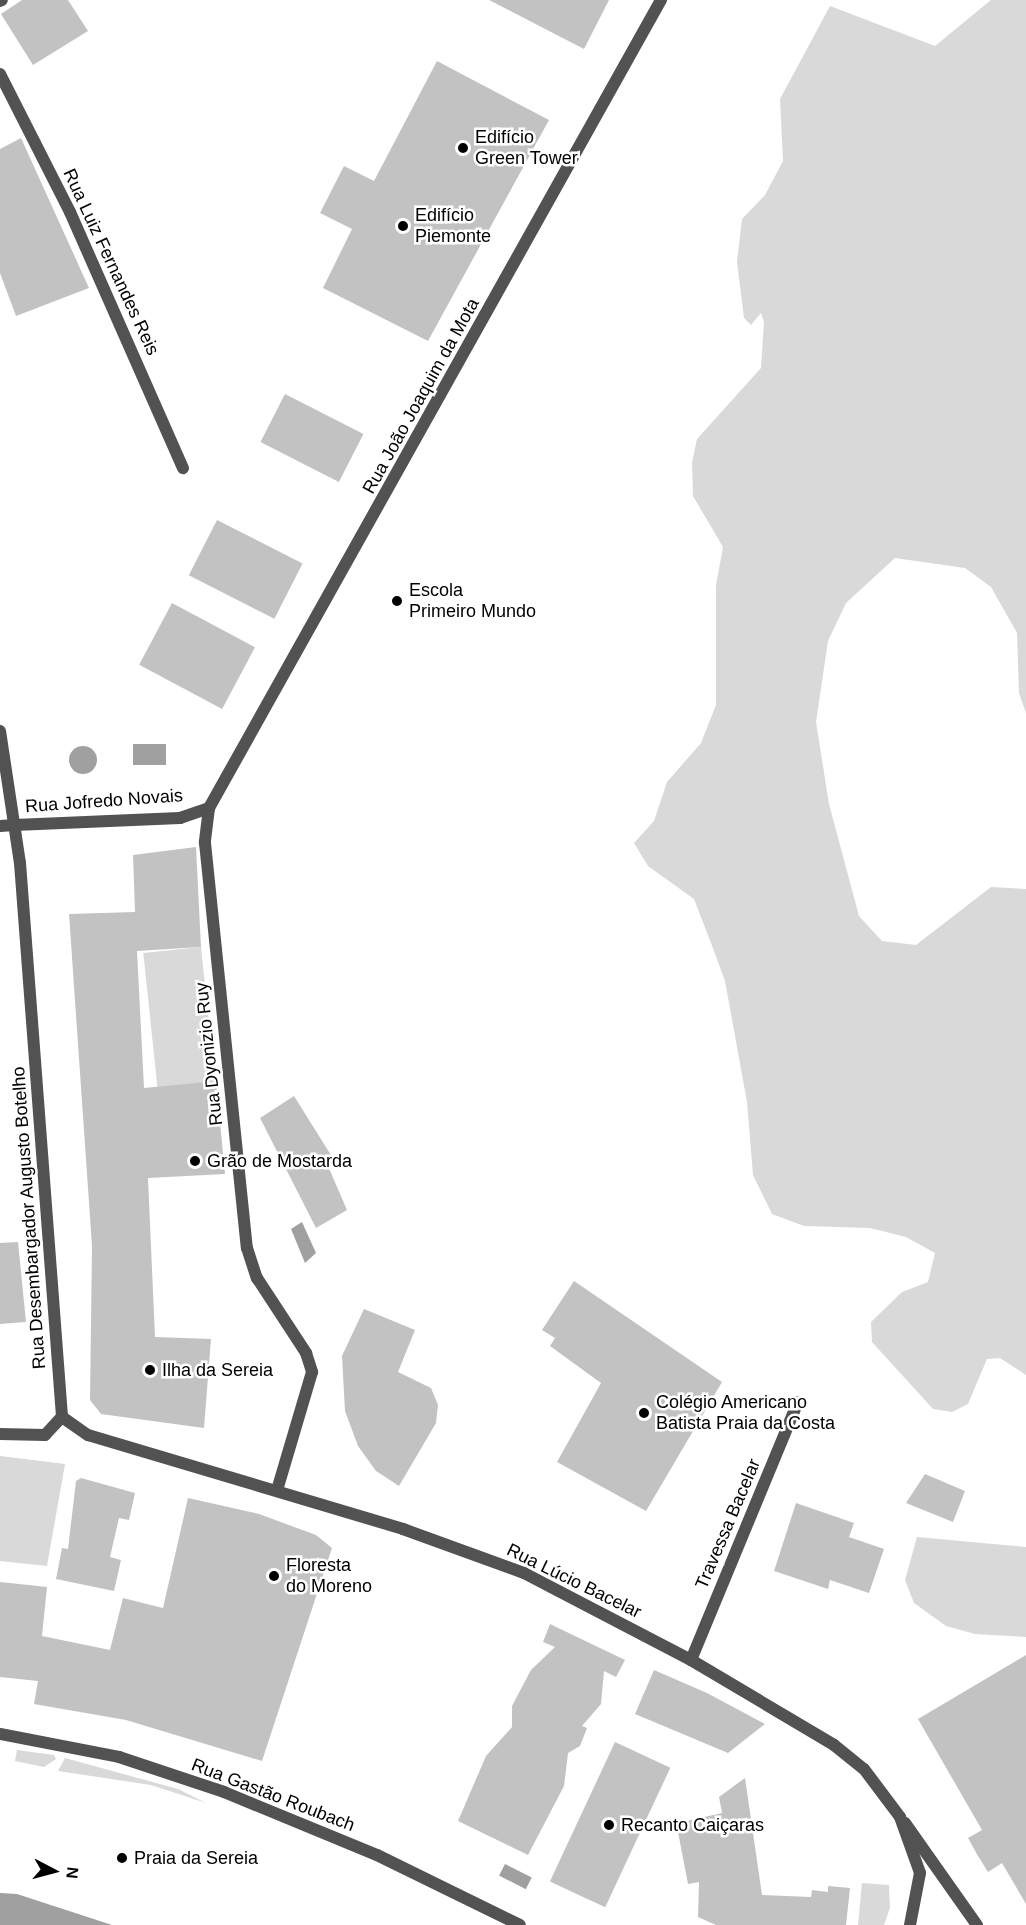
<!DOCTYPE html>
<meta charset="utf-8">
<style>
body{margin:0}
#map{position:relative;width:1026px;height:1925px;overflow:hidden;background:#fff;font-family:Helvetica,sans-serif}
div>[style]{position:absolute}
.green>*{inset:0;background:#d9d9d9;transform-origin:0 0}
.water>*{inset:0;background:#a0a0a0;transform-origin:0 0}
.round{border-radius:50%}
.building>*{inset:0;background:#c2c2c2;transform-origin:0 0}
.minor>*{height:12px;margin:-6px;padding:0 6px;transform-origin:6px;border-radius:6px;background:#525252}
.tertiary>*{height:12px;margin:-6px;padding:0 6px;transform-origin:6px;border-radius:6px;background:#525252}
.dots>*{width:16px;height:16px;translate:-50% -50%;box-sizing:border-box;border:3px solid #fff;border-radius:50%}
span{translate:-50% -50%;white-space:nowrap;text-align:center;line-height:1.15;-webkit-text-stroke:5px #fff;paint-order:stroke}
.poi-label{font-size:18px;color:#000}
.left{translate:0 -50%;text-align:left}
.street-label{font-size:18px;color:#000}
.north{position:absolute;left:24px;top:1841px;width:60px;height:60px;-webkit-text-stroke:4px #fff;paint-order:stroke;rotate:96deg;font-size:16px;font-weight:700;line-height:24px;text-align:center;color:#000}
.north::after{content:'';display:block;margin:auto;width:21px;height:27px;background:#000;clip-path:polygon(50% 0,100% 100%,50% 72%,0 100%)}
</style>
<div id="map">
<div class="green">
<div style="clip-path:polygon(991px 0,1026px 0,1026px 713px,1019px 693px,1017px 633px,991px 587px,965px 568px,895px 558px,846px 603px,828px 641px,816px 722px,829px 804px,859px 916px,882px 941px,916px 945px,991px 887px,1026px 889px,1026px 1375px,1000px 1358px,987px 1359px,968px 1404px,952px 1412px,933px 1409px,872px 1342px,871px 1322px,902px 1292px,928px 1282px,935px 1253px,906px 1237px,870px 1228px,804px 1226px,772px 1214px,753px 1175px,747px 1102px,725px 981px,711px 943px,694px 899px,648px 866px,634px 843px,654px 821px,667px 782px,701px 743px,716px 705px,716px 585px,723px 547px,693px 496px,692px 463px,697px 439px,761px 368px,764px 322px,761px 313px,751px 325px,744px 318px,737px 262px,742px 219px,765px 195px,783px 161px,780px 99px,830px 6px,935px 46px)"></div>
<div style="left:201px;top:947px;width:135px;height:58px;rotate:84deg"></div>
<div style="clip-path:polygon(0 1456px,65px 1464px,47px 1566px,0 1561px)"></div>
<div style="clip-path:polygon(917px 1537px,1026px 1547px,1026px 1637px,975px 1634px,946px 1626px,914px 1603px,905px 1580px)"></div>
<div style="clip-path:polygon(17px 1750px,54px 1755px,56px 1759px,44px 1767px,15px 1761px)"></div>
<div style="clip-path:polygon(65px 1758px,178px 1789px,206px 1803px,151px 1785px,58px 1771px)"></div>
<div style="clip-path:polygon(862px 1883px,889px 1885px,890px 1908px,884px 1925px,858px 1925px)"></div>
</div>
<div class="water">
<div style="left:166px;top:744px;width:21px;height:33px;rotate:90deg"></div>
<div class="round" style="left:69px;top:746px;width:28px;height:28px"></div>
<div style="clip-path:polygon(302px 1222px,316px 1253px,305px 1263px,291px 1229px)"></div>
<div style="left:505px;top:1864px;width:30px;height:13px;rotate:27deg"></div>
<div style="clip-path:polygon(0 1893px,17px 1894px,112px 1925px,0 1925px)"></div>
</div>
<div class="building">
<div style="clip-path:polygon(22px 0,68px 0,88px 31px,33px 65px,1px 14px)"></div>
<div style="clip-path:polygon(489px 0,609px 0,584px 49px)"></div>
<div style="clip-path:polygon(437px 61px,549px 120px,428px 341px,323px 288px,352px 229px,320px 213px,344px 166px,374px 181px)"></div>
<div style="clip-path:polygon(21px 138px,89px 288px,16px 316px,0 273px,0 149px)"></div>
<div style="left:285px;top:394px;width:88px;height:54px;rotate:27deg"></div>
<div style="left:217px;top:520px;width:96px;height:62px;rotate:27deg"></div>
<div style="left:172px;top:603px;width:94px;height:70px;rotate:28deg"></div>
<div style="clip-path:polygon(196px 847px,201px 947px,137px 951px,144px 1088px,216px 1081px,225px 1174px,148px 1178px,155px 1337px,211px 1339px,204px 1428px,101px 1414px,90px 1400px,92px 1246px,69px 914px,135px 912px,133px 855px)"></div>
<div style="clip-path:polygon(294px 1096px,334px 1160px,328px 1166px,347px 1210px,316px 1228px,260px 1118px)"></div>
<div style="clip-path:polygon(18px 1242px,26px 1322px,0 1324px,0 1243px)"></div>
<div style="clip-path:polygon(574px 1281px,722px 1382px,646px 1511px,557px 1462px,601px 1383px,550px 1346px,555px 1338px,542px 1330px)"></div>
<div style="clip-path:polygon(364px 1309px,415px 1330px,398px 1372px,431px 1388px,438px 1405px,436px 1423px,399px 1486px,376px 1471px,358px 1446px,345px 1411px,342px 1356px)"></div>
<div style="clip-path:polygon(925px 1474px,965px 1491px,953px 1522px,906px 1503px)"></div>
<div style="clip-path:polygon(81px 1478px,135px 1493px,129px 1520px,119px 1518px,110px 1557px,121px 1560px,114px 1591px,56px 1579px,62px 1548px,68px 1549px,76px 1481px)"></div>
<div style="clip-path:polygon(188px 1498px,259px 1514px,316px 1535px,332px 1548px,262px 1761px,126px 1720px,34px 1704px,38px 1681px,0 1677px,0 1582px,47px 1587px,42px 1636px,110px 1650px,123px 1598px,163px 1608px)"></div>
<div style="clip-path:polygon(796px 1503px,854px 1523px,849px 1537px,884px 1549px,869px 1593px,830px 1580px,828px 1589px,774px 1571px)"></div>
<div style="clip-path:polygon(550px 1624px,625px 1660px,616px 1677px,604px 1671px,601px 1704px,582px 1726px,587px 1728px,580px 1746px,568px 1753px,564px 1786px,528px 1855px,458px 1821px,486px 1756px,512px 1727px,512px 1706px,531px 1670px,555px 1647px,543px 1642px)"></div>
<div style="clip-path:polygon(1026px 1655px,1026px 1904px,1002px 1863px,988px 1872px,978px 1856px,968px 1838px,982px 1830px,918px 1719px)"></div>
<div style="clip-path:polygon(654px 1670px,707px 1693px,765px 1724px,728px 1753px,635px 1714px)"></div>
<div style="left:615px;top:1742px;width:61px;height:154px;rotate:25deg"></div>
<div style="clip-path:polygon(745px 1778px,762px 1895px,811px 1897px,812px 1890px,828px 1892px,828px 1886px,850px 1888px,846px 1925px,716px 1925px,698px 1917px,699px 1882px,688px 1884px,678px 1832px,687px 1821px,722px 1813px,719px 1797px)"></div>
</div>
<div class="minor">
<div style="left:0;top:1px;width:2px;rotate:-27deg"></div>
<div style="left:0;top:74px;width:155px;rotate:63.1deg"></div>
<div style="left:70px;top:212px;width:280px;rotate:66.2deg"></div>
<div style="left:209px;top:808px;width:35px;rotate:97deg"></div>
<div style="left:205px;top:843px;width:407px;rotate:84.1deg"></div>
<div style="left:247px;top:1248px;width:32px;rotate:72deg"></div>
<div style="left:257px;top:1278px;width:90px;rotate:56.8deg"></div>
<div style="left:306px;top:1353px;width:20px;rotate:72deg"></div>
<div style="left:312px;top:1372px;width:123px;rotate:106.5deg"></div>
<div style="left:0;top:826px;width:15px;rotate:-4deg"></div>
<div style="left:691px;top:1660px;width:279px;rotate:-67.5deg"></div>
<div style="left:905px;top:1823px;width:125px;rotate:54.8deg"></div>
</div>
<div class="tertiary">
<div style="left:0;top:731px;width:134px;rotate:81.4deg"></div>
<div style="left:20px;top:863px;width:556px;rotate:85.66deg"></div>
<div style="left:15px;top:825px;width:165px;rotate:-2.4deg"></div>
<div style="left:180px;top:818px;width:31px;rotate:-19deg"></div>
<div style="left:209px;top:808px;width:926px;rotate:-60.78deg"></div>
<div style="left:62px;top:1417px;width:32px;rotate:35deg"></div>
<div style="left:88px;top:1435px;width:329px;rotate:16.6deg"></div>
<div style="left:403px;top:1529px;width:129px;rotate:20deg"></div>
<div style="left:524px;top:1573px;width:188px;rotate:27.5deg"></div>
<div style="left:691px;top:1660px;width:166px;rotate:30.7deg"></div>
<div style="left:834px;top:1745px;width:38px;rotate:39deg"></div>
<div style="left:864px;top:1769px;width:60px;rotate:53.1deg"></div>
<div style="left:900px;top:1817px;width:59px;rotate:70.3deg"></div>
<div style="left:920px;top:1873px;width:53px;rotate:100.9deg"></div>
<div style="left:0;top:1434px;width:45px;rotate:1.3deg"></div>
<div style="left:45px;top:1435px;width:25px;rotate:-47deg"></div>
<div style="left:0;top:1734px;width:121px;rotate:10.9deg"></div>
<div style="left:119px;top:1757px;width:111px;rotate:18.4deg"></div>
<div style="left:224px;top:1792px;width:165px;rotate:22.4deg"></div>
<div style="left:377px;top:1855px;width:159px;rotate:26.1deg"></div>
</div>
<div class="dots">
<div style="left:463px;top:148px;background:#000"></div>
<div style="left:403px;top:226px;background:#000"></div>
<div style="left:397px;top:601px;background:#000"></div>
<div style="left:195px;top:1161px;background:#000"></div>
<div style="left:150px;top:1370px;background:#000"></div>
<div style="left:644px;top:1413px;background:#000"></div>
<div style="left:274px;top:1576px;background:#000"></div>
<div style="left:609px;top:1825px;background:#000"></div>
<div style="left:122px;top:1858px;background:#000"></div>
</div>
<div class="poi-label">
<span class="left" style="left:475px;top:148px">Edifício<br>Green Tower</span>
<span class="left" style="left:415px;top:226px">Edifício<br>Piemonte</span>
<span class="left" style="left:409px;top:601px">Escola<br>Primeiro Mundo</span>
<span class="left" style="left:207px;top:1161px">Grão de Mostarda</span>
<span class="left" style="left:162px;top:1370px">Ilha da Sereia</span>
<span class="left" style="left:656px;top:1413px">Colégio Americano<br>Batista Praia da Costa</span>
<span class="left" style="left:286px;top:1576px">Floresta<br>do Moreno</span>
<span class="left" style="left:621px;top:1825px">Recanto Caiçaras</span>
<span class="left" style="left:134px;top:1858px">Praia da Sereia</span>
</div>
<div class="street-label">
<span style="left:111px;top:262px;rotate:65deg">Rua Luiz Fernandes Reis</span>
<span style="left:421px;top:396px;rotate:-61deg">Rua João Joaquim da Mota</span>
<span style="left:104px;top:801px;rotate:-4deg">Rua Jofredo Novais</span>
<span style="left:209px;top:1054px;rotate:-96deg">Rua Dyonizio Ruy</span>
<span style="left:29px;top:1218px;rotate:-94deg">Rua Desembargador Augusto Botelho</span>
<span style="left:728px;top:1524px;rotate:-67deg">Travessa Bacelar</span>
<span style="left:574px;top:1581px;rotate:26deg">Rua Lúcio Bacelar</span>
<span style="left:273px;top:1795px;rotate:21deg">Rua Gastão Roubach</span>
</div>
<div class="north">N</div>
</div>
